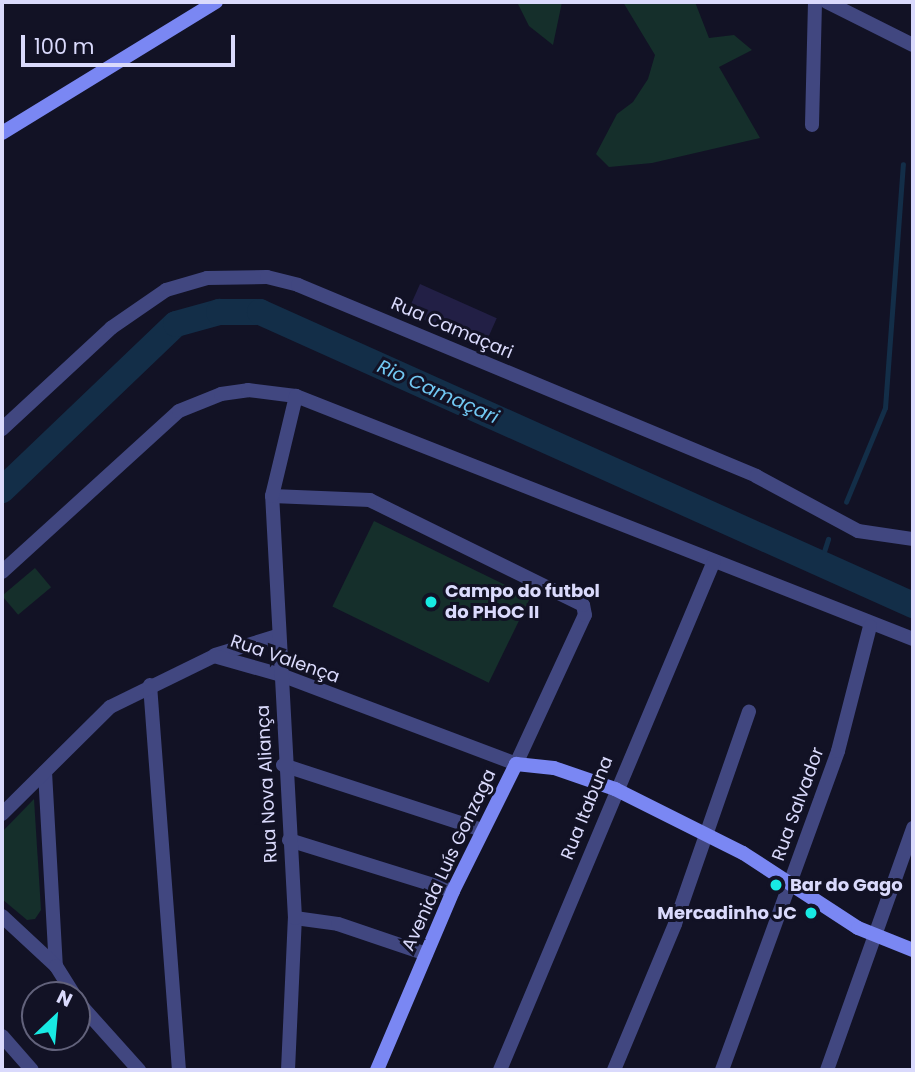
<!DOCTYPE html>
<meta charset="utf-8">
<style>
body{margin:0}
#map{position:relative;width:915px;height:1072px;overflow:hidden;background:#121225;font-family:Poppins,sans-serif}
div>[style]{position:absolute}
.green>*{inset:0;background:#152f2b;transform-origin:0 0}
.stream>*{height:4.5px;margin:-2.25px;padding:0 2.25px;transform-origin:2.25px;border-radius:2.25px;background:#132e48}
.river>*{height:26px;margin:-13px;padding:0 13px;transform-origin:13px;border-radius:13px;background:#132e48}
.building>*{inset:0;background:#221f45;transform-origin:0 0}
.street>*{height:14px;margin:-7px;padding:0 7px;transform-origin:7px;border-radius:7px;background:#414780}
.secondary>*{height:14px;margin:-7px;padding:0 7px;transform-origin:7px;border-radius:7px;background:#7a87f3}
.dots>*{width:19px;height:19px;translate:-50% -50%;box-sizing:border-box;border:4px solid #121225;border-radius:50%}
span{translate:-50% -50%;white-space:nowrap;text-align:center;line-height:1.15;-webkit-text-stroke:6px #121225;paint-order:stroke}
.street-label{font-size:18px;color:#dadafc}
.poi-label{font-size:18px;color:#dadafc;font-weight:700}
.left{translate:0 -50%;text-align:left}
.right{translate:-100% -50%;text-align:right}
.water-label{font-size:19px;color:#71c7f2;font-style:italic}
.frame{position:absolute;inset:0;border:4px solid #dadafc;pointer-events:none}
.north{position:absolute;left:21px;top:981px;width:70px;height:70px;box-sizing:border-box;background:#121225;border:2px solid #62627b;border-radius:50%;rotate:26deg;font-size:19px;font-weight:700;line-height:28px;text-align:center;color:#dadafc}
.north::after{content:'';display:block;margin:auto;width:24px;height:32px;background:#18eae3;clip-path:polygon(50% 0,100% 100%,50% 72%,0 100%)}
.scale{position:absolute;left:21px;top:35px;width:214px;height:32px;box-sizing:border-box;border:4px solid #dadafc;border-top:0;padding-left:9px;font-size:21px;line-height:24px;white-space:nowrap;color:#dadafc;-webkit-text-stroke:5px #121225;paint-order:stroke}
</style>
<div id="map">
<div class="green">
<div style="clip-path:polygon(517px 2px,562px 2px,553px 45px,529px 26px)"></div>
<div style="clip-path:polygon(623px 2px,695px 2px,709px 38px,734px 35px,752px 50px,719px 67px,760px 138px,652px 163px,609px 167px,596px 154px,617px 114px,633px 102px,648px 79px,655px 55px)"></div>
<div style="left:374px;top:521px;width:174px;height:95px;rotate:26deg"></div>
<div style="left:35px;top:568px;width:25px;height:43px;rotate:50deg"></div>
<div style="clip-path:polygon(34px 799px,41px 910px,35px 919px,27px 920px,2px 899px,2px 832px)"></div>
</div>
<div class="stream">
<div style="left:846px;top:502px;width:102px;rotate:-67.5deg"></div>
<div style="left:885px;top:408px;width:244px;rotate:-85.8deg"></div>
<div style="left:820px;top:564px;width:26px;rotate:-72deg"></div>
</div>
<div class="river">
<div style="left:2px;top:490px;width:240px;rotate:-43.7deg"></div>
<div style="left:176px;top:324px;width:45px;rotate:-15.6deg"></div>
<div style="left:219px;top:312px;width:41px"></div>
<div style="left:260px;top:312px;width:716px;rotate:24.17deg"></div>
</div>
<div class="building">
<div style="left:420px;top:284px;width:84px;height:31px;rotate:24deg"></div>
</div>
<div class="street">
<div style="left:827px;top:2px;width:96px;rotate:26.6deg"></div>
<div style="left:812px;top:125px;width:123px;rotate:-88.6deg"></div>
<div style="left:2px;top:429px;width:149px;rotate:-42.8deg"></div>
<div style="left:111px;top:328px;width:67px;rotate:-34.6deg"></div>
<div style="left:166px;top:290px;width:43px;rotate:-16.3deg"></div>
<div style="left:207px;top:278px;width:60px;rotate:-1deg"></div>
<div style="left:267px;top:277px;width:32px;rotate:14deg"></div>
<div style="left:298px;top:285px;width:496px;rotate:22.6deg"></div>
<div style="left:756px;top:476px;width:116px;rotate:28.3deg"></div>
<div style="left:858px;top:531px;width:56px;rotate:8.3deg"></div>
<div style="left:2px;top:572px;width:239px;rotate:-42.3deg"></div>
<div style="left:179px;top:411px;width:45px;rotate:-22deg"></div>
<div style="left:221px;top:394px;width:27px;rotate:-8deg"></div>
<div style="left:248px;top:390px;width:48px;rotate:7.1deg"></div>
<div style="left:296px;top:396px;width:663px;rotate:21.5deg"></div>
<div style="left:215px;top:655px;width:65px;rotate:-17deg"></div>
<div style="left:150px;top:685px;width:386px;rotate:85.7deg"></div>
<div style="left:283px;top:765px;width:209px;rotate:18.1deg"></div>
<div style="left:45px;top:772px;width:194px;rotate:86.8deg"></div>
<div style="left:2px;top:814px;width:152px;rotate:-44.7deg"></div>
<div style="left:110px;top:707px;width:116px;rotate:-26.1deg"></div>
<div style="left:214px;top:656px;width:70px;rotate:15.8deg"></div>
<div style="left:281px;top:675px;width:251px;rotate:20.7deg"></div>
<div style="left:516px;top:764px;width:164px;rotate:-65.2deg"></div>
<div style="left:585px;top:615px;width:10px;rotate:-101deg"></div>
<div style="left:583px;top:605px;width:237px;rotate:-153.8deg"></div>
<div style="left:370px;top:500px;width:98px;rotate:-177.7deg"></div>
<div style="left:289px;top:840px;width:172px;rotate:17.3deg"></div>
<div style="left:2px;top:916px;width:74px;rotate:42.8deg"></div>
<div style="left:56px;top:966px;width:34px;rotate:58deg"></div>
<div style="left:295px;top:918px;width:43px;rotate:7.9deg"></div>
<div style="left:338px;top:924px;width:93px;rotate:18.8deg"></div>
<div style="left:77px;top:1001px;width:93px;rotate:48.1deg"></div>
<div style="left:2px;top:1036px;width:45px;rotate:48.6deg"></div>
<div style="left:288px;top:1070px;width:152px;rotate:-87.4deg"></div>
<div style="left:295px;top:918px;width:423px;rotate:-93.1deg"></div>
<div style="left:272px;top:496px;width:103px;rotate:-76.5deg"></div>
<div style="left:500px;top:1070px;width:552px;rotate:-67.2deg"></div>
<div style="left:614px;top:1070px;width:158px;rotate:-67.3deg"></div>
<div style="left:675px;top:924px;width:225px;rotate:-70.8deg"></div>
<div style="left:722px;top:1070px;width:339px;rotate:-70deg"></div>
<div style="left:838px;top:751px;width:129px;rotate:-75.6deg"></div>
<div style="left:827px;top:1070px;width:257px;rotate:-70.4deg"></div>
</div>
<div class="secondary">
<div style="left:2px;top:133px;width:251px;rotate:-31.5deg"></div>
<div style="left:377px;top:1070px;width:194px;rotate:-67deg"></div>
<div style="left:453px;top:891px;width:142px;rotate:-63.6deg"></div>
<div style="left:516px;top:764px;width:38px;rotate:6deg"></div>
<div style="left:554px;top:768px;width:65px;rotate:19deg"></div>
<div style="left:615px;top:789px;width:143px;rotate:26.6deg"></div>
<div style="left:743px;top:853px;width:137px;rotate:33.1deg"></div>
<div style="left:858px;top:928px;width:59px;rotate:21.8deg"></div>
</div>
<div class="dots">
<div style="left:431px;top:602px;background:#18eae3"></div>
<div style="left:776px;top:885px;background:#18eae3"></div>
<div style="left:811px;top:913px;background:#18eae3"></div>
</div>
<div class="street-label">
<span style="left:452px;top:328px;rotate:23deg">Rua Camaçari</span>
<span style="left:285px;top:659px;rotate:19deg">Rua Valença</span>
<span style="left:267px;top:784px;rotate:-93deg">Rua Nova Aliança</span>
<span style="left:798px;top:804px;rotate:-70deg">Rua Salvador</span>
<span style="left:587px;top:808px;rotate:-68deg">Rua Itabuna</span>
<span style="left:449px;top:860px;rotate:-65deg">Avenida Luís Gonzaga</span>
</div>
<div class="poi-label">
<span class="left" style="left:445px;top:602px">Campo do futbol<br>do PHOC II</span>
<span class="left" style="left:790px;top:885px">Bar do Gago</span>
<span class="right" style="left:797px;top:913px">Mercadinho JC</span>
</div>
<div class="water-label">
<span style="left:438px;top:392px;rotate:24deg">Rio Camaçari</span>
</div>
<div class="frame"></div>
<div class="north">N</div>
<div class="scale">100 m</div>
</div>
